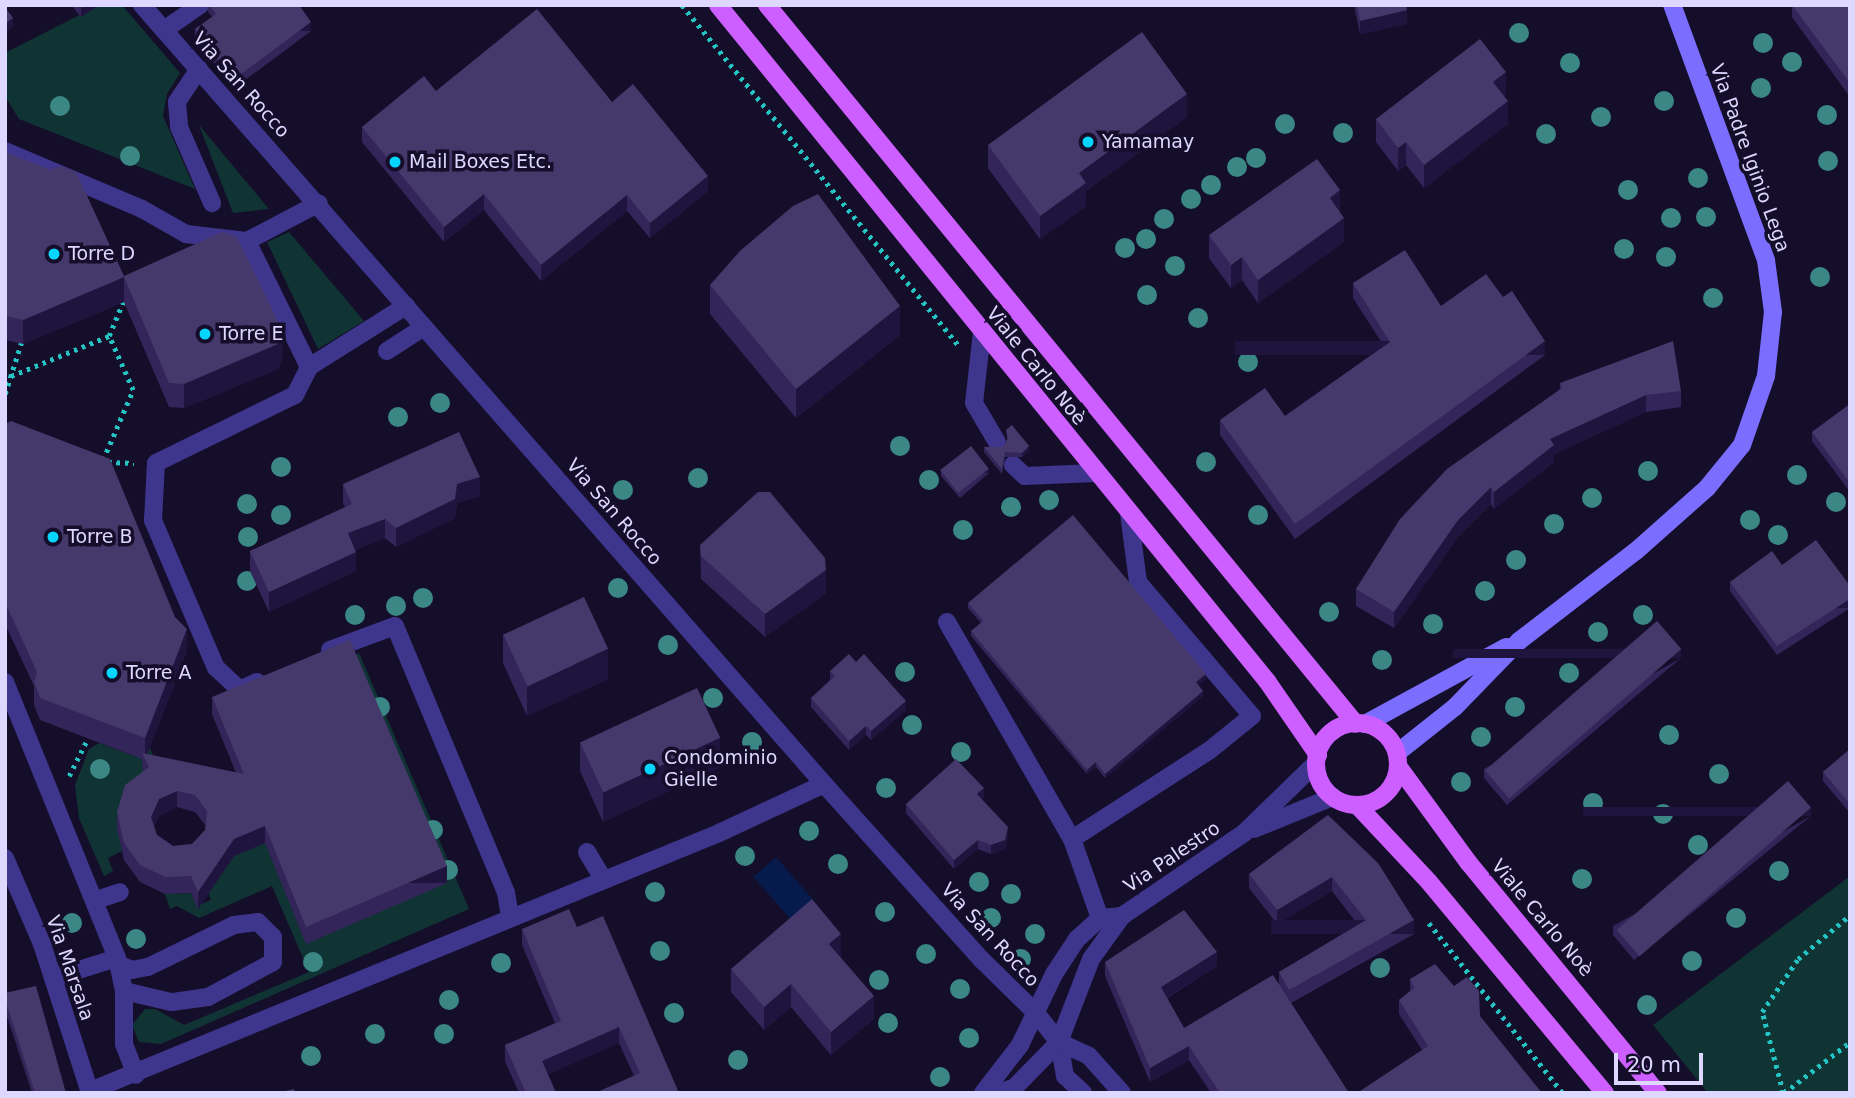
<!DOCTYPE html>
<meta charset="utf-8">
<style>
body{margin:0}
#map{position:relative;width:1855px;height:1098px;overflow:hidden;background:#150e2a;font-family:"DejaVu Sans",sans-serif}
div>[style]{position:absolute}
.green>*{inset:0;background:#103334}
.water>*{inset:0;background:#061a4b;transform-origin:0 0}
.path>*{height:4.5px;margin-top:-2.25px;transform-origin:0;background:repeating-linear-gradient(90deg,#25c4c4 0 3.5px,transparent 0 8.5px)}
.lane>*{height:18px;margin:-9px;padding:0 9px;transform-origin:9px;border-radius:9px;background:#3e358c}
.street>*{height:18px;margin:-9px;padding:0 9px;transform-origin:9px;border-radius:9px;background:#3e358c}
.secondary>*{height:18px;margin:-9px;padding:0 9px;transform-origin:9px;border-radius:9px;background:#7b6eff}
.primary>*{height:18px;margin:-9px;padding:0 9px;transform-origin:9px;border-radius:9px;background:#cd5eff}
.primary>.ring{margin:-9px;padding:0;box-sizing:content-box;background:none;border:18px solid #cd5eff;border-radius:50%}
.trees>*{width:20px;height:20px;margin:-10px;border-radius:50%;background:#3a8785}
.wall>*{inset:0;background:#332559}
.shaded-wall>*{inset:0;background:#1f143e;transform-origin:0 0}
.building>*{inset:0;background:#45386a;transform-origin:0 0}
.dots>*{width:19px;height:19px;translate:-50% -50%;box-sizing:border-box;border:4px solid #150e2a;border-radius:50%}
span{translate:-50% -50%;white-space:nowrap;text-align:center;line-height:1.15;-webkit-text-stroke:7px #150e2a;paint-order:stroke}
.street-label{font-size:19px;color:#ded7ff}
.poi-label{font-size:19px;color:#ded7ff}
.left{translate:0 -50%;text-align:left}
.frame{position:absolute;inset:0;border:7px solid #ded7ff;pointer-events:none}
.scale{position:absolute;left:1614px;top:1053px;width:89px;height:32px;box-sizing:border-box;border:4px solid #ded7ff;border-top:0;padding-left:9px;font-size:21px;line-height:24px;white-space:nowrap;color:#ded7ff;-webkit-text-stroke:5px #150e2a;paint-order:stroke}
</style>
<div id="map">
<div class="green">
<div style="clip-path:polygon(99px 5px,122px 5px,180px 73px,167px 94px,163px 116px,195px 189px,19px 119px,5px 96px,5px 53px)"></div>
<div style="clip-path:polygon(199px 125px,269px 209px,233px 213px)"></div>
<div style="clip-path:polygon(289px 232px,364px 321px,318px 349px,267px 242px)"></div>
<div style="clip-path:polygon(359px 653px,469px 909px,161px 1044px,139px 1042px,132px 1025px,145px 1009px,155px 1009px,184px 1025px,309px 972px,272px 886px,199px 918px,177px 906px,170px 909px,165px 894px,191px 893px,197px 906px,211px 900px,206px 887px,218px 879px,234px 856px,265px 843px,350px 657px)"></div>
<div style="clip-path:polygon(99px 743px,137px 757px,150px 748px,157px 765px,122px 851px,108px 858px,113px 871px,104px 876px,79px 818px,75px 785px,89px 749px)"></div>
<div style="clip-path:polygon(1850px 876px,1850px 1093px,1708px 1093px,1653px 1025px)"></div>
</div>
<div class="water">
<div style="left:776px;top:857px;width:57px;height:30px;rotate:49deg"></div>
</div>
<div class="path">
<div style="left:682px;top:5px;width:438px;rotate:50.9deg"></div>
<div style="left:11px;top:376px;width:106px;rotate:-22.2deg"></div>
<div style="left:5px;top:394px;width:57px;rotate:-72.5deg"></div>
<div style="left:103px;top:460px;width:76px;rotate:-66.8deg"></div>
<div style="left:133px;top:390px;width:59px;rotate:-114deg"></div>
<div style="left:109px;top:336px;width:42px;rotate:-67.7deg"></div>
<div style="left:108px;top:462px;width:26px;rotate:2deg"></div>
<div style="left:69px;top:776px;width:47px;rotate:-63.4deg"></div>
<div style="left:1429px;top:923px;width:216px;rotate:51.8deg"></div>
<div style="left:1783px;top:1093px;width:84px;rotate:-104.5deg"></div>
<div style="left:1762px;top:1012px;width:64px;rotate:-55.8deg"></div>
<div style="left:1798px;top:959px;width:68px;rotate:-40.2deg"></div>
<div style="left:1784px;top:1093px;width:83px;rotate:-37.7deg"></div>
</div>
<div class="lane">
<div style="left:199px;top:69px;width:40px;rotate:124deg"></div>
<div style="left:177px;top:102px;width:25px;rotate:85deg"></div>
<div style="left:179px;top:127px;width:83px;rotate:66.5deg"></div>
<div style="left:5px;top:151px;width:149px;rotate:22.9deg"></div>
<div style="left:142px;top:209px;width:51px;rotate:29.6deg"></div>
<div style="left:186px;top:234px;width:61px;rotate:6.5deg"></div>
<div style="left:982px;top:332px;width:71px;rotate:96.4deg"></div>
<div style="left:974px;top:403px;width:45px;rotate:59.5deg"></div>
<div style="left:387px;top:351px;width:44px;rotate:-33deg"></div>
<div style="left:309px;top:367px;width:140px;rotate:-116.2deg"></div>
<div style="left:247px;top:241px;width:81px;rotate:-27.8deg"></div>
<div style="left:1013px;top:465px;width:16px;rotate:43deg"></div>
<div style="left:1025px;top:476px;width:70px;rotate:-2.5deg"></div>
<div style="left:947px;top:622px;width:250px;rotate:60.1deg"></div>
<div style="left:1072px;top:839px;width:84px;rotate:70.5deg"></div>
<div style="left:330px;top:650px;width:69px;rotate:-20.3deg"></div>
<div style="left:395px;top:626px;width:289px;rotate:67.4deg"></div>
<div style="left:506px;top:893px;width:23px;rotate:80deg"></div>
<div style="left:5px;top:682px;width:298px;rotate:67.9deg"></div>
<div style="left:117px;top:958px;width:34px;rotate:78deg"></div>
<div style="left:124px;top:991px;width:53px;rotate:90deg"></div>
<div style="left:124px;top:1044px;width:33px;rotate:69deg"></div>
<div style="left:257px;top:682px;width:19px;rotate:155deg"></div>
<div style="left:240px;top:690px;width:33px;rotate:-137deg"></div>
<div style="left:216px;top:668px;width:161px;rotate:-113.1deg"></div>
<div style="left:153px;top:520px;width:57px;rotate:-87deg"></div>
<div style="left:156px;top:463px;width:155px;rotate:-26.1deg"></div>
<div style="left:295px;top:395px;width:31px;rotate:-63deg"></div>
<div style="left:309px;top:367px;width:115px;rotate:-32.2deg"></div>
<div style="left:1072px;top:839px;width:164px;rotate:-32.8deg"></div>
<div style="left:1210px;top:750px;width:54px;rotate:-39deg"></div>
<div style="left:1252px;top:716px;width:176px;rotate:-130.4deg"></div>
<div style="left:1138px;top:582px;width:69px;rotate:-97.5deg"></div>
<div style="left:587px;top:852px;width:31px;rotate:59deg"></div>
<div style="left:96px;top:900px;width:25px;rotate:-18deg"></div>
<div style="left:118px;top:964px;width:15px;rotate:23deg"></div>
<div style="left:132px;top:970px;width:16px;rotate:-11deg"></div>
<div style="left:148px;top:967px;width:96px;rotate:-26deg"></div>
<div style="left:234px;top:925px;width:24px;rotate:-7deg"></div>
<div style="left:258px;top:922px;width:21px;rotate:45deg"></div>
<div style="left:273px;top:937px;width:25px;rotate:90deg"></div>
<div style="left:273px;top:962px;width:74px;rotate:151.7deg"></div>
<div style="left:208px;top:997px;width:37px;rotate:172deg"></div>
<div style="left:171px;top:1002px;width:48px;rotate:-166.8deg"></div>
<div style="left:53px;top:978px;width:67px;rotate:-17.4deg"></div>
<div style="left:90px;top:1091px;width:680px;rotate:-22.3deg"></div>
<div style="left:719px;top:833px;width:116px;rotate:-25deg"></div>
</div>
<div class="street">
<div style="left:142px;top:5px;width:1035px;rotate:48.8deg"></div>
<div style="left:824px;top:784px;width:237px;rotate:48.1deg"></div>
<div style="left:982px;top:960px;width:76px;rotate:44.5deg"></div>
<div style="left:1036px;top:1013px;width:37px;rotate:52deg"></div>
<div style="left:1059px;top:1042px;width:35px;rotate:80deg"></div>
<div style="left:1065px;top:1076px;width:25px;rotate:43deg"></div>
<div style="left:164px;top:30px;width:44px;rotate:-34.8deg"></div>
<div style="left:1254px;top:829px;width:85px;rotate:-22.1deg"></div>
<div style="left:5px;top:858px;width:94px;rotate:66.7deg"></div>
<div style="left:42px;top:944px;width:157px;rotate:72.1deg"></div>
<div style="left:1059px;top:1042px;width:33px;rotate:25deg"></div>
<div style="left:1089px;top:1056px;width:50px;rotate:48.3deg"></div>
<div style="left:983px;top:1093px;width:61px;rotate:-52.4deg"></div>
<div style="left:1020px;top:1045px;width:79px;rotate:-64.4deg"></div>
<div style="left:1054px;top:974px;width:42px;rotate:-56.7deg"></div>
<div style="left:1077px;top:939px;width:31px;rotate:-42deg"></div>
<div style="left:1100px;top:918px;width:22px;rotate:-5deg"></div>
<div style="left:998px;top:1093px;width:18px;rotate:-19deg"></div>
<div style="left:1015px;top:1087px;width:63px;rotate:-45.6deg"></div>
<div style="left:1059px;top:1042px;width:89px;rotate:-68.9deg"></div>
<div style="left:1091px;top:959px;width:53px;rotate:-54.2deg"></div>
<div style="left:1122px;top:916px;width:148px;rotate:-34.2deg"></div>
<div style="left:1244px;top:833px;width:100px;rotate:-44.2deg"></div>
</div>
<div class="secondary">
<div style="left:1365px;top:724px;width:161px;rotate:-28.6deg"></div>
<div style="left:1397px;top:753px;width:74px;rotate:-38.4deg"></div>
<div style="left:1455px;top:707px;width:92px;rotate:-45.9deg"></div>
<div style="left:1519px;top:641px;width:148px;rotate:-37.6deg"></div>
<div style="left:1636px;top:551px;width:95px;rotate:-41.6deg"></div>
<div style="left:1707px;top:488px;width:55px;rotate:-50.9deg"></div>
<div style="left:1742px;top:445px;width:73px;rotate:-70.8deg"></div>
<div style="left:1766px;top:376px;width:64px;rotate:-83.8deg"></div>
<div style="left:1773px;top:312px;width:52px;rotate:-97.7deg"></div>
<div style="left:1766px;top:260px;width:272px;rotate:-110.2deg"></div>
</div>
<div class="primary">
<div style="left:718px;top:5px;width:871px;rotate:50.92deg"></div>
<div style="left:1267px;top:681px;width:90px;rotate:55.4deg"></div>
<div style="left:767px;top:5px;width:929px;rotate:50.68deg"></div>
<div class="ring" style="left:1316px;top:723px;width:64px;height:64px"></div>
<div style="left:1398px;top:766px;width:119px;rotate:53.9deg"></div>
<div style="left:1468px;top:862px;width:299px;rotate:50.6deg"></div>
<div style="left:1357px;top:805px;width:105px;rotate:46.9deg"></div>
<div style="left:1429px;top:882px;width:275px;rotate:50.2deg"></div>
</div>
<div class="trees">
<div style="left:1519px;top:33px"></div>
<div style="left:1763px;top:43px"></div>
<div style="left:1792px;top:62px"></div>
<div style="left:1570px;top:63px"></div>
<div style="left:1761px;top:88px"></div>
<div style="left:1664px;top:101px"></div>
<div style="left:60px;top:106px"></div>
<div style="left:1827px;top:115px"></div>
<div style="left:1601px;top:117px"></div>
<div style="left:1285px;top:124px"></div>
<div style="left:1343px;top:133px"></div>
<div style="left:1546px;top:134px"></div>
<div style="left:130px;top:156px"></div>
<div style="left:1256px;top:158px"></div>
<div style="left:1828px;top:161px"></div>
<div style="left:1237px;top:167px"></div>
<div style="left:1698px;top:178px"></div>
<div style="left:1211px;top:185px"></div>
<div style="left:1628px;top:190px"></div>
<div style="left:1191px;top:199px"></div>
<div style="left:1706px;top:217px"></div>
<div style="left:1671px;top:218px"></div>
<div style="left:1164px;top:219px"></div>
<div style="left:1146px;top:239px"></div>
<div style="left:1125px;top:248px"></div>
<div style="left:1624px;top:249px"></div>
<div style="left:1666px;top:257px"></div>
<div style="left:1175px;top:266px"></div>
<div style="left:1820px;top:277px"></div>
<div style="left:1147px;top:295px"></div>
<div style="left:1713px;top:298px"></div>
<div style="left:1198px;top:318px"></div>
<div style="left:1248px;top:362px"></div>
<div style="left:440px;top:403px"></div>
<div style="left:398px;top:417px"></div>
<div style="left:900px;top:446px"></div>
<div style="left:1206px;top:462px"></div>
<div style="left:281px;top:467px"></div>
<div style="left:1648px;top:471px"></div>
<div style="left:1797px;top:475px"></div>
<div style="left:698px;top:478px"></div>
<div style="left:929px;top:480px"></div>
<div style="left:623px;top:490px"></div>
<div style="left:1592px;top:498px"></div>
<div style="left:1049px;top:500px"></div>
<div style="left:1836px;top:502px"></div>
<div style="left:247px;top:504px"></div>
<div style="left:1011px;top:507px"></div>
<div style="left:281px;top:515px"></div>
<div style="left:1258px;top:515px"></div>
<div style="left:1750px;top:520px"></div>
<div style="left:1554px;top:524px"></div>
<div style="left:963px;top:530px"></div>
<div style="left:1778px;top:535px"></div>
<div style="left:248px;top:537px"></div>
<div style="left:1516px;top:560px"></div>
<div style="left:247px;top:581px"></div>
<div style="left:618px;top:588px"></div>
<div style="left:1485px;top:591px"></div>
<div style="left:423px;top:598px"></div>
<div style="left:396px;top:606px"></div>
<div style="left:1329px;top:612px"></div>
<div style="left:355px;top:615px"></div>
<div style="left:1643px;top:615px"></div>
<div style="left:1433px;top:624px"></div>
<div style="left:1598px;top:632px"></div>
<div style="left:668px;top:645px"></div>
<div style="left:1382px;top:660px"></div>
<div style="left:905px;top:672px"></div>
<div style="left:1569px;top:673px"></div>
<div style="left:713px;top:698px"></div>
<div style="left:380px;top:707px"></div>
<div style="left:1515px;top:707px"></div>
<div style="left:912px;top:725px"></div>
<div style="left:1669px;top:735px"></div>
<div style="left:1481px;top:737px"></div>
<div style="left:752px;top:742px"></div>
<div style="left:961px;top:752px"></div>
<div style="left:100px;top:769px"></div>
<div style="left:1719px;top:774px"></div>
<div style="left:1461px;top:782px"></div>
<div style="left:886px;top:788px"></div>
<div style="left:1593px;top:803px"></div>
<div style="left:1663px;top:814px"></div>
<div style="left:433px;top:830px"></div>
<div style="left:809px;top:831px"></div>
<div style="left:1698px;top:845px"></div>
<div style="left:745px;top:856px"></div>
<div style="left:838px;top:864px"></div>
<div style="left:448px;top:870px"></div>
<div style="left:1779px;top:871px"></div>
<div style="left:1582px;top:879px"></div>
<div style="left:979px;top:882px"></div>
<div style="left:655px;top:892px"></div>
<div style="left:1011px;top:894px"></div>
<div style="left:885px;top:912px"></div>
<div style="left:991px;top:918px"></div>
<div style="left:1736px;top:918px"></div>
<div style="left:72px;top:923px"></div>
<div style="left:1035px;top:934px"></div>
<div style="left:136px;top:939px"></div>
<div style="left:660px;top:951px"></div>
<div style="left:926px;top:954px"></div>
<div style="left:1021px;top:959px"></div>
<div style="left:1692px;top:961px"></div>
<div style="left:313px;top:962px"></div>
<div style="left:501px;top:963px"></div>
<div style="left:1380px;top:968px"></div>
<div style="left:879px;top:980px"></div>
<div style="left:960px;top:989px"></div>
<div style="left:449px;top:1000px"></div>
<div style="left:1647px;top:1005px"></div>
<div style="left:674px;top:1013px"></div>
<div style="left:888px;top:1023px"></div>
<div style="left:375px;top:1034px"></div>
<div style="left:444px;top:1034px"></div>
<div style="left:969px;top:1038px"></div>
<div style="left:311px;top:1056px"></div>
<div style="left:738px;top:1060px"></div>
<div style="left:940px;top:1077px"></div>
</div>
<div class="wall">
<div style="clip-path:polygon(71px 5px,99px 5px,81px 17px)"></div>
<div style="clip-path:polygon(208px 5px,299px 5px,311px 31px,233px 89px,195px 38px,195px 29px,212px 17px,208px 12px)"></div>
<div style="clip-path:polygon(1354px 5px,1406px 5px,1407px 24px,1360px 34px)"></div>
<div style="clip-path:polygon(1792px 5px,1850px 5px,1850px 97px,1792px 17px)"></div>
<div style="clip-path:polygon(436px 91px,612px 102px,708px 191px,650px 238px,627px 211px,541px 281px,484px 210px,444px 242px,362px 142px,362px 127px)"></div>
<div style="clip-path:polygon(1506px 95px,1504px 96px,1508px 124px,1424px 188px,1406px 165px,1398px 171px,1376px 142px,1376px 119px)"></div>
<div style="clip-path:polygon(1187px 117px,1086px 191px,1086px 206px,1040px 239px,988px 168px,988px 145px)"></div>
<div style="clip-path:polygon(5px 152px,124px 276px,283px 356px,278px 369px,184px 408px,169px 407px,124px 302px,23px 344px,6px 340px)"></div>
<div style="clip-path:polygon(1340px 212px,1344px 242px,1258px 303px,1242px 280px,1231px 288px,1209px 258px,1209px 235px)"></div>
<div style="clip-path:polygon(1353px 283px,1441px 306px,1545px 355px,1295px 539px,1220px 435px,1220px 420px,1285px 416px,1384px 346px,1353px 298px)"></div>
<div style="clip-path:polygon(710px 285px,900px 335px,796px 418px,710px 314px)"></div>
<div style="clip-path:polygon(1560px 383px,1681px 391px,1681px 407px,1646px 412px,1554px 454px,1554px 462px,1494px 509px,1491px 504px,1458px 537px,1394px 628px,1356px 606px,1356px 589px,1560px 389px)"></div>
<div style="clip-path:polygon(1850px 404px,1850px 492px,1812px 441px,1812px 432px)"></div>
<div style="clip-path:polygon(evenodd,5px 424px,187px 652px,147px 754px,236px 773px,212px 714px,212px 697px,447px 883px,306px 944px,265px 843px,234px 856px,198px 909px,191px 893px,165px 894px,140px 882px,124px 860px,117px 829px,117px 812px,143px 772px,142px 759px,40px 720px,34px 705px,34px 686px,5px 624px,5px 424px,177px 807px,195px 812px,206px 826px,205px 830px,192px 844px,173px 846px,157px 835px,154px 827px,159px 816px,177px 807px)"></div>
<div style="clip-path:polygon(1006px 430px,1029px 451px,1022px 457px,1005px 457px,1002px 474px,984px 452px,984px 447px,1003px 447px,1007px 440px)"></div>
<div style="clip-path:polygon(941px 471px,989px 473px,960px 498px,941px 476px)"></div>
<div style="clip-path:polygon(343px 484px,480px 496px,457px 503px,455px 518px,396px 547px,385px 538px,355px 550px,356px 571px,269px 612px,250px 571px,250px 551px,345px 507px,343px 503px)"></div>
<div style="clip-path:polygon(700px 545px,826px 593px,765px 637px,701px 579px)"></div>
<div style="clip-path:polygon(1782px 565px,1850px 586px,1850px 608px,1777px 655px,1730px 591px,1730px 582px)"></div>
<div style="clip-path:polygon(968px 603px,1206px 679px,1198px 685px,1203px 696px,1105px 778px,1096px 767px,1087px 774px,971px 636px,971px 631px,981px 623px,968px 608px)"></div>
<div style="clip-path:polygon(503px 634px,608px 679px,527px 716px,503px 663px)"></div>
<div style="clip-path:polygon(1681px 658px,1507px 805px,1484px 778px,1484px 769px)"></div>
<div style="clip-path:polygon(856px 662px,906px 710px,871px 740px,866px 735px,849px 750px,811px 707px,811px 698px,830px 680px,830px 671px)"></div>
<div style="clip-path:polygon(580px 742px,720px 767px,603px 822px,580px 771px)"></div>
<div style="clip-path:polygon(1850px 749px,1850px 811px,1849px 812px,1823px 781px,1823px 772px)"></div>
<div style="clip-path:polygon(984px 797px,981px 799px,1008px 836px,1005px 849px,991px 854px,978px 849px,954px 869px,906px 813px,906px 804px)"></div>
<div style="clip-path:polygon(1328px 815px,1414px 934px,1291px 1003px,1349px 1093px,1211px 1093px,1189px 1060px,1150px 1082px,1105px 976px,1105px 962px,1217px 966px,1167px 998px,1184px 1028px,1279px 985px,1279px 972px,1358px 925px,1332px 891px,1277px 924px,1249px 888px,1249px 874px)"></div>
<div style="clip-path:polygon(1811px 816px,1634px 960px,1613px 935px,1613px 926px)"></div>
<div style="clip-path:polygon(577px 927px,679px 1093px,634px 1076px,619px 1043px,548px 1074px,556px 1093px,519px 1093px,505px 1061px,505px 1045px,555px 1023px,522px 945px,522px 929px)"></div>
<div style="clip-path:polygon(841px 957px,874px 1019px,831px 1055px,791px 1007px,764px 1030px,731px 992px,731px 969px)"></div>
<div style="clip-path:polygon(1410px 979px,1480px 1016px,1422px 1050px,1399px 1014px,1399px 1000px,1410px 991px)"></div>
<div style="clip-path:polygon(5px 993px,66px 1093px,32px 1093px,5px 1010px)"></div>
</div>
<div class="shaded-wall">
<div style="clip-path:polygon(85px 5px,99px 5px,81px 17px,81px 8px)"></div>
<div style="clip-path:polygon(1407px 10px,1407px 24px,1360px 34px,1360px 21px)"></div>
<div style="clip-path:polygon(13px 18px,13px 27px,5px 33px,5px 24px)"></div>
<div style="left:311px;top:22px;width:9px;height:97px;rotate:90deg"></div>
<div style="clip-path:polygon(1506px 72px,1506px 95px,1493px 105px,1493px 82px)"></div>
<div style="clip-path:polygon(1187px 94px,1187px 117px,1086px 191px,1086px 206px,1040px 239px,1040px 216px,1079px 173px)"></div>
<div style="clip-path:polygon(1508px 101px,1508px 124px,1424px 188px,1424px 165px)"></div>
<div style="clip-path:polygon(1406px 142px,1406px 165px,1398px 171px,1398px 148px)"></div>
<div style="clip-path:polygon(708px 176px,708px 191px,650px 238px,650px 223px)"></div>
<div style="clip-path:polygon(1340px 190px,1340px 214px,1330px 198px)"></div>
<div style="clip-path:polygon(484px 194px,484px 210px,444px 242px,444px 227px)"></div>
<div style="clip-path:polygon(627px 195px,627px 211px,541px 281px,541px 265px)"></div>
<div style="clip-path:polygon(1344px 218px,1344px 242px,1258px 303px,1258px 280px)"></div>
<div style="clip-path:polygon(1242px 257px,1242px 280px,1231px 288px,1231px 265px)"></div>
<div style="clip-path:polygon(124px 277px,124px 302px,23px 344px,23px 320px)"></div>
<div style="clip-path:polygon(900px 306px,900px 335px,796px 418px,796px 389px)"></div>
<div style="clip-path:polygon(283px 332px,283px 356px,278px 369px,184px 408px,184px 384px)"></div>
<div style="left:1545px;top:341px;width:14px;height:310px;rotate:90deg"></div>
<div style="clip-path:polygon(1646px 395px,1646px 412px,1554px 454px,1554px 462px,1494px 509px,1494px 492px,1550px 439px)"></div>
<div style="clip-path:polygon(1029px 446px,1029px 451px,1022px 457px,1022px 453px)"></div>
<div style="left:989px;top:469px;width:4px;height:38px;rotate:90deg"></div>
<div style="clip-path:polygon(480px 477px,480px 496px,457px 503px,455px 518px,396px 547px,396px 528px,457px 484px)"></div>
<div style="clip-path:polygon(1491px 487px,1491px 504px,1458px 537px,1394px 628px,1394px 612px,1458px 520px)"></div>
<div style="clip-path:polygon(385px 519px,385px 538px,348px 553px,348px 533px)"></div>
<div style="clip-path:polygon(356px 552px,356px 571px,269px 612px,269px 592px)"></div>
<div style="clip-path:polygon(826px 570px,826px 593px,765px 637px,765px 614px)"></div>
<div style="left:1850px;top:599px;width:9px;height:87px;rotate:90deg"></div>
<div style="clip-path:polygon(187px 629px,187px 652px,145px 760px,145px 738px)"></div>
<div style="clip-path:polygon(608px 649px,608px 679px,527px 716px,527px 687px)"></div>
<div style="left:1681px;top:649px;width:9px;height:228px;rotate:90deg"></div>
<div style="clip-path:polygon(1206px 674px,1206px 679px,1196px 687px,1196px 682px)"></div>
<div style="clip-path:polygon(1203px 691px,1203px 696px,1105px 778px,1105px 774px)"></div>
<div style="clip-path:polygon(906px 701px,906px 710px,871px 740px,871px 731px)"></div>
<div style="clip-path:polygon(866px 726px,866px 735px,849px 750px,849px 741px)"></div>
<div style="clip-path:polygon(720px 738px,720px 767px,603px 822px,603px 793px)"></div>
<div style="clip-path:polygon(1096px 762px,1096px 767px,1087px 774px,1087px 770px)"></div>
<div style="clip-path:polygon(984px 788px,984px 797px,977px 803px,977px 794px)"></div>
<div style="clip-path:polygon(177px 791px,177px 807px,159px 816px,151px 834px,151px 817px,159px 799px)"></div>
<div style="left:1811px;top:807px;width:9px;height:228px;rotate:90deg"></div>
<div style="clip-path:polygon(265px 826px,265px 843px,234px 856px,198px 909px,198px 892px,234px 839px)"></div>
<div style="clip-path:polygon(1008px 827px,1008px 836px,1005px 849px,991px 854px,991px 845px)"></div>
<div style="clip-path:polygon(978px 840px,978px 849px,954px 869px,954px 860px)"></div>
<div style="left:447px;top:866px;width:17px;height:154px;rotate:90deg"></div>
<div style="clip-path:polygon(1332px 877px,1332px 891px,1277px 924px,1277px 910px)"></div>
<div style="left:1414px;top:920px;width:14px;height:143px;rotate:90deg"></div>
<div style="clip-path:polygon(841px 934px,841px 957px,829px 944px)"></div>
<div style="clip-path:polygon(1217px 952px,1217px 966px,1161px 1001px,1161px 987px)"></div>
<div style="clip-path:polygon(791px 984px,791px 1007px,764px 1030px,764px 1007px)"></div>
<div style="clip-path:polygon(874px 996px,874px 1019px,831px 1055px,831px 1032px)"></div>
<div style="clip-path:polygon(619px 1027px,619px 1043px,542px 1077px,542px 1061px)"></div>
<div style="clip-path:polygon(1189px 1046px,1189px 1060px,1150px 1082px,1150px 1068px)"></div>
</div>
<div class="building">
<div style="clip-path:polygon(209px 5px,299px 5px,311px 22px,233px 80px,195px 29px,216px 14px)"></div>
<div style="clip-path:polygon(1357px 5px,1406px 5px,1407px 10px,1360px 21px)"></div>
<div style="clip-path:polygon(1792px 5px,1850px 5px,1850px 83px)"></div>
<div style="clip-path:polygon(5px 7px,13px 18px,5px 24px)"></div>
<div style="clip-path:polygon(537px 9px,612px 102px,633px 84px,708px 176px,650px 223px,627px 195px,541px 265px,484px 194px,444px 227px,362px 127px,424px 76px,436px 91px)"></div>
<div style="clip-path:polygon(1142px 32px,1187px 94px,1079px 173px,1086px 183px,1040px 216px,988px 145px)"></div>
<div style="clip-path:polygon(1480px 39px,1506px 72px,1493px 82px,1508px 101px,1424px 165px,1406px 142px,1398px 148px,1376px 119px)"></div>
<div style="clip-path:polygon(5px 152px,51px 170px,60px 166px,76px 172px,124px 276px,222px 232px,237px 237px,283px 332px,278px 344px,184px 384px,169px 383px,124px 277px,23px 320px,6px 316px)"></div>
<div style="clip-path:polygon(1317px 159px,1340px 190px,1330px 198px,1344px 218px,1258px 280px,1242px 257px,1231px 265px,1209px 235px)"></div>
<div style="clip-path:polygon(818px 194px,900px 306px,796px 389px,710px 285px,740px 251px,793px 206px)"></div>
<div style="clip-path:polygon(1405px 250px,1441px 306px,1486px 274px,1503px 297px,1512px 291px,1545px 341px,1295px 524px,1220px 420px,1265px 388px,1285px 416px,1390px 342px,1353px 283px)"></div>
<div style="clip-path:polygon(1673px 341px,1681px 391px,1646px 395px,1550px 439px,1554px 445px,1494px 492px,1491px 487px,1458px 520px,1394px 612px,1356px 589px,1400px 519px,1447px 469px,1562px 388px,1560px 383px)"></div>
<div style="clip-path:polygon(1850px 404px,1850px 483px,1812px 432px)"></div>
<div style="clip-path:polygon(11px 421px,110px 459px,175px 617px,187px 629px,145px 738px,40px 698px,34px 682px,37px 672px,5px 602px,5px 424px)"></div>
<div style="clip-path:polygon(1012px 425px,1029px 446px,1022px 453px,1005px 452px,1002px 469px,984px 447px,1003px 447px,1008px 438px,1006px 430px)"></div>
<div style="clip-path:polygon(459px 432px,480px 477px,457px 484px,455px 499px,396px 528px,385px 519px,348px 533px,356px 552px,269px 592px,250px 551px,352px 504px,343px 484px)"></div>
<div style="left:971px;top:446px;width:29px;height:39px;rotate:52deg"></div>
<div style="clip-path:polygon(758px 492px,770px 492px,825px 558px,826px 570px,765px 614px,701px 556px,700px 545px)"></div>
<div style="clip-path:polygon(1073px 515px,1206px 674px,1196px 682px,1203px 691px,1105px 774px,1096px 762px,1087px 770px,971px 631px,983px 621px,968px 603px)"></div>
<div style="clip-path:polygon(1816px 540px,1850px 586px,1850px 599px,1777px 646px,1730px 582px,1772px 551px,1782px 565px)"></div>
<div style="left:584px;top:597px;width:57px;height:89px;rotate:65deg"></div>
<div style="left:1657px;top:621px;width:37px;height:228px;rotate:49deg"></div>
<div style="clip-path:polygon(evenodd,350px 640px,447px 866px,306px 927px,265px 826px,234px 839px,198px 892px,191px 876px,165px 877px,140px 865px,124px 843px,117px 812px,125px 785px,149px 767px,142px 753px,244px 774px,212px 697px,350px 640px,177px 791px,195px 795px,207px 811px,205px 830px,192px 844px,173px 846px,157px 835px,151px 817px,159px 799px,177px 791px)"></div>
<div style="clip-path:polygon(849px 654px,856px 662px,864px 654px,906px 701px,871px 731px,866px 726px,849px 741px,811px 698px,835px 676px,830px 671px)"></div>
<div style="left:697px;top:688px;width:55px;height:129px;rotate:65deg"></div>
<div style="clip-path:polygon(1850px 749px,1850px 802px,1849px 803px,1823px 772px)"></div>
<div style="clip-path:polygon(956px 759px,984px 788px,977px 794px,1008px 827px,1005px 840px,991px 845px,978px 840px,954px 860px,906px 804px)"></div>
<div style="left:1788px;top:781px;width:35px;height:227px;rotate:49deg"></div>
<div style="clip-path:polygon(1328px 815px,1378px 863px,1414px 920px,1289px 990px,1279px 972px,1366px 920px,1332px 877px,1277px 910px,1249px 874px)"></div>
<div style="clip-path:polygon(812px 899px,841px 934px,829px 944px,874px 996px,831px 1032px,791px 984px,764px 1007px,731px 969px)"></div>
<div style="clip-path:polygon(569px 909px,577px 927px,603px 916px,679px 1093px,595px 1093px,640px 1073px,619px 1027px,542px 1061px,556px 1093px,526px 1093px,505px 1045px,561px 1021px,522px 929px)"></div>
<div style="clip-path:polygon(1184px 910px,1217px 952px,1161px 987px,1184px 1028px,1273px 975px,1349px 1093px,1220px 1093px,1189px 1046px,1150px 1068px,1105px 962px)"></div>
<div style="clip-path:polygon(1435px 964px,1454px 986px,1467px 977px,1479px 991px,1480px 1016px,1542px 1093px,1357px 1093px,1428px 1046px,1399px 1000px,1414px 988px,1410px 979px)"></div>
<div style="clip-path:polygon(36px 986px,66px 1093px,35px 1093px,5px 999px,5px 993px)"></div>
<div style="clip-path:polygon(294px 1089px,295px 1093px,277px 1093px)"></div>
</div>
<div class="dots">
<div style="left:1088px;top:142px;background:#03d5ff"></div>
<div style="left:395px;top:162px;background:#03d5ff"></div>
<div style="left:54px;top:254px;background:#03d5ff"></div>
<div style="left:205px;top:334px;background:#03d5ff"></div>
<div style="left:53px;top:537px;background:#03d5ff"></div>
<div style="left:112px;top:673px;background:#03d5ff"></div>
<div style="left:650px;top:769px;background:#03d5ff"></div>
</div>
<div class="street-label">
<span style="left:241px;top:85px;rotate:48deg">Via San Rocco</span>
<span style="left:1750px;top:158px;rotate:70deg">Via Padre Iginio Lega</span>
<span style="left:1036px;top:366px;rotate:51deg">Viale Carlo Noè</span>
<span style="left:614px;top:512px;rotate:49deg">Via San Rocco</span>
<span style="left:1172px;top:857px;rotate:-34deg">Via Palestro</span>
<span style="left:1542px;top:918px;rotate:50deg">Viale Carlo Noè</span>
<span style="left:990px;top:935px;rotate:47deg">Via San Rocco</span>
<span style="left:70px;top:968px;rotate:71deg">Via Marsala</span>
</div>
<div class="poi-label">
<span class="left" style="left:1102px;top:142px">Yamamay</span>
<span class="left" style="left:409px;top:162px">Mail Boxes Etc.</span>
<span class="left" style="left:68px;top:254px">Torre D</span>
<span class="left" style="left:219px;top:334px">Torre E</span>
<span class="left" style="left:67px;top:537px">Torre B</span>
<span class="left" style="left:126px;top:673px">Torre A</span>
<span class="left" style="left:664px;top:769px">Condominio<br>Gielle</span>
</div>
<div class="frame"></div>
<div class="scale">20 m</div>
</div>
